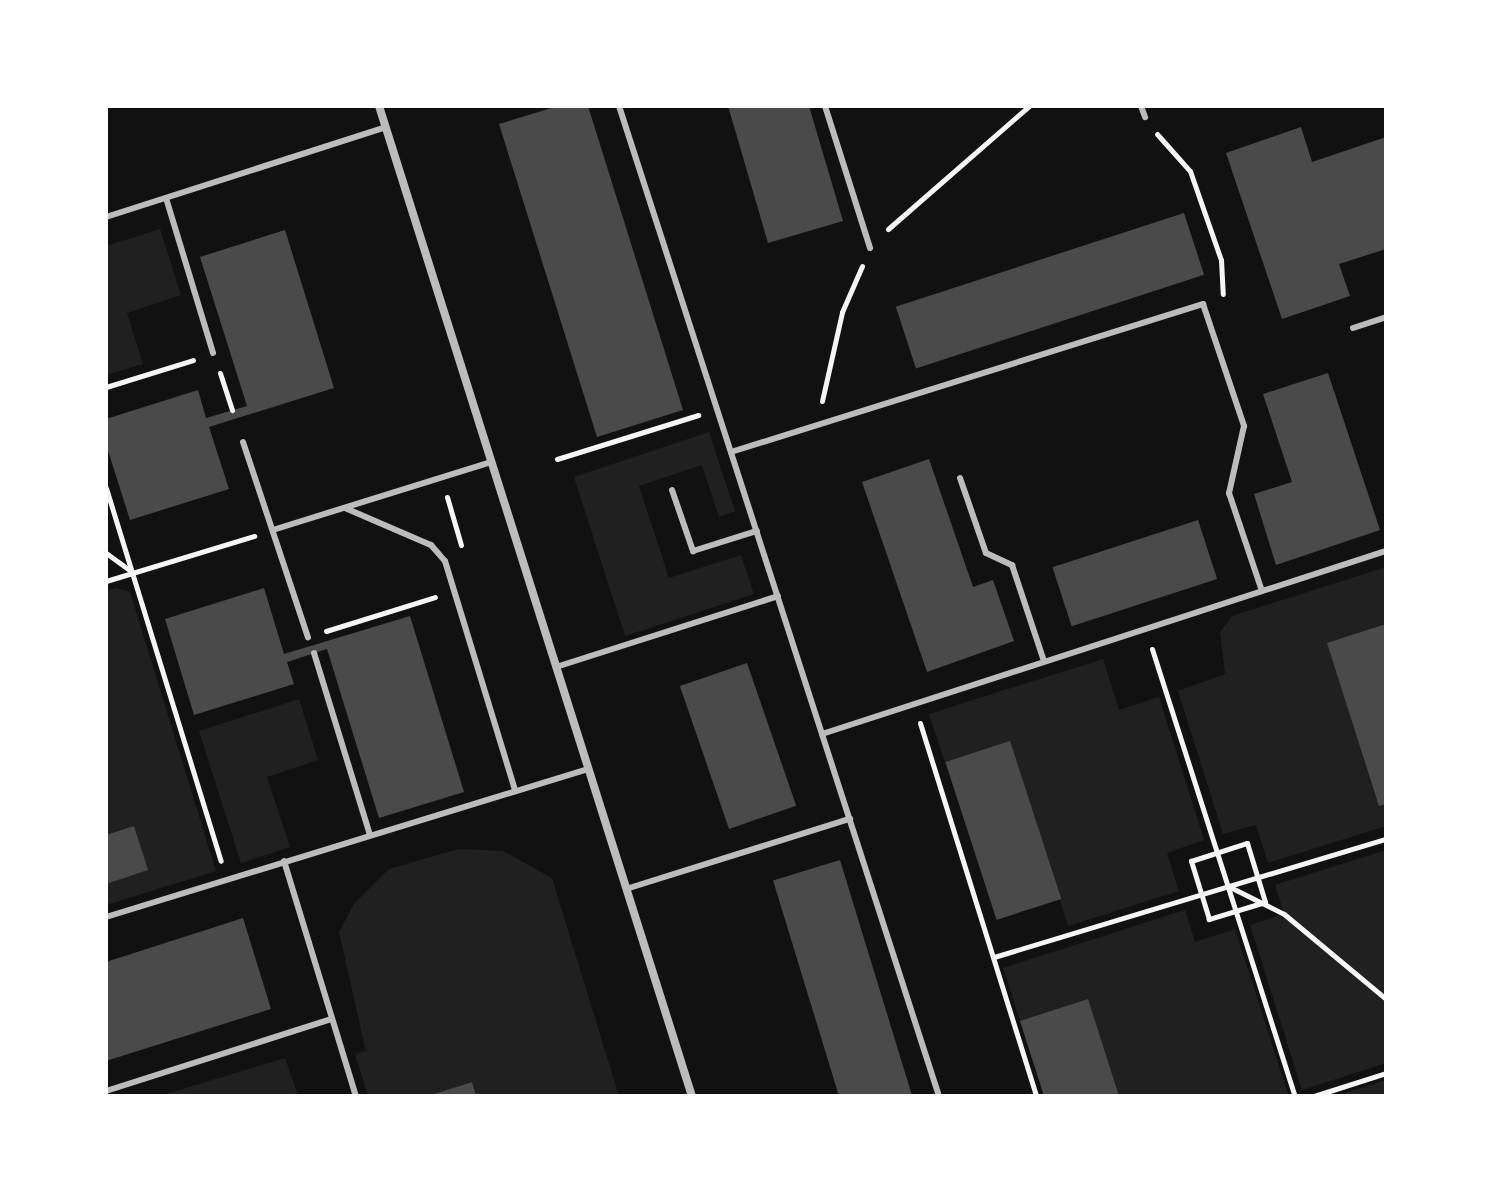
<!DOCTYPE html>
<style>
body{margin:0}
#map{position:relative;width:1492px;height:1202px;overflow:hidden;background:#111;font-family:"Alegreya Sans",sans-serif}
div>[style]{position:absolute}
.green>*{inset:0;background:#202020}
.building>*{inset:0;background:#4a4a4a;transform-origin:0 0}
.path>*{height:5px;margin:-2.5px;padding:0 2.5px;transform-origin:2.5px;border-radius:2.5px;background:#f5f5f5}
.service>*{height:6px;margin:-3px;padding:0 3px;transform-origin:3px;border-radius:3px;background:#bcbcbc}
.minor>*{height:8px;margin:-4px;padding:0 4px;transform-origin:4px;border-radius:4px;background:#bcbcbc}
span{translate:-50% -50%;white-space:nowrap;text-align:center;line-height:1.15;-webkit-text-stroke:6px #fff;paint-order:stroke}
.frame{position:absolute;inset:0;border:108px solid #fff;pointer-events:none}
</style>
<div id="map">
<div class="green">
<div style="clip-path:polygon(160px 229px,181px 295px,127px 313px,143px 364px,106px 375px,106px 246px)"></div>
<div style="clip-path:polygon(709px 432px,735px 511px,719px 517px,702px 465px,639px 486px,669px 578px,741px 555px,754px 594px,625px 636px,574px 477px)"></div>
<div style="clip-path:polygon(1386px 567px,1379px 805px,1386px 804px,1386px 826px,1268px 863px,1256px 825px,1223px 834px,1178px 691px,1225px 674px,1220px 632px,1232px 616px)"></div>
<div style="clip-path:polygon(116px 588px,130px 592px,216px 871px,106px 905px,106px 591px)"></div>
<div style="clip-path:polygon(1103px 659px,1119px 710px,1159px 697px,1204px 840px,1167px 853px,1179px 891px,1068px 926px,1010px 742px,945px 762px,929px 714px)"></div>
<div style="clip-path:polygon(299px 699px,318px 760px,267px 777px,290px 847px,241px 863px,199px 731px)"></div>
<div style="clip-path:polygon(459px 849px,503px 851px,552px 878px,619px 1096px,476px 1096px,472px 1082px,429px 1096px,368px 1096px,355px 1054px,366px 1051px,339px 932px,354px 904px,389px 869px)"></div>
<div style="clip-path:polygon(1386px 850px,1386px 1063px,1302px 1090px,1250px 925px,1284px 914px,1275px 885px)"></div>
<div style="clip-path:polygon(1185px 910px,1195px 942px,1235px 929px,1288px 1094px,1119px 1096px,1020px 1021px,1003px 968px)"></div>
<div style="clip-path:polygon(285px 1058px,298px 1096px,159px 1096px)"></div>
<div style="clip-path:polygon(1386px 1080px,1386px 1096px,1335px 1096px)"></div>
</div>
<div class="building">
<div style="clip-path:polygon(558px 106px,588px 106px,683px 410px,597px 437px,499px 124px)"></div>
<div style="clip-path:polygon(728px 106px,809px 106px,843px 221px,768px 243px)"></div>
<div style="clip-path:polygon(1301px 127px,1312px 162px,1386px 137px,1386px 249px,1339px 264px,1350px 296px,1282px 319px,1226px 153px)"></div>
<div style="left:1184px;top:213px;width:65px;height:303px;rotate:72deg"></div>
<div style="clip-path:polygon(285px 230px,334px 388px,209px 427px,229px 489px,130px 520px,106px 444px,106px 419px,198px 390px,206px 418px,247px 406px,200px 257px)"></div>
<div style="clip-path:polygon(1328px 373px,1380px 530px,1276px 565px,1254px 494px,1292px 482px,1263px 394px)"></div>
<div style="clip-path:polygon(929px 459px,973px 587px,993px 580px,1014px 641px,927px 672px,862px 482px)"></div>
<div style="left:1198px;top:520px;width:62px;height:153px;rotate:72deg"></div>
<div style="clip-path:polygon(264px 588px,284px 654px,410px 616px,464px 792px,379px 818px,327px 649px,287px 662px,294px 684px,194px 715px,165px 619px)"></div>
<div style="clip-path:polygon(1386px 624px,1386px 804px,1379px 806px,1327px 643px)"></div>
<div style="left:747px;top:663px;width:151px;height:71px;rotate:71deg"></div>
<div style="left:1010px;top:741px;width:166px;height:68px;rotate:72deg"></div>
<div style="clip-path:polygon(134px 826px,148px 870px,106px 884px,106px 835px)"></div>
<div style="left:840px;top:860px;width:247px;height:70px;rotate:73deg"></div>
<div style="clip-path:polygon(243px 918px,271px 1009px,106px 1061px,106px 962px)"></div>
<div style="clip-path:polygon(1088px 999px,1119px 1096px,1044px 1096px,1020px 1021px)"></div>
<div style="clip-path:polygon(472px 1082px,476px 1096px,431px 1096px,431px 1095px)"></div>
</div>
<div class="path">
<div style="left:1157px;top:134px;width:50px;rotate:48.3deg"></div>
<div style="left:1190px;top:171px;width:94px;rotate:70.8deg"></div>
<div style="left:1221px;top:260px;width:34px;rotate:87deg"></div>
<div style="left:888px;top:229px;width:187px;rotate:-41.1deg"></div>
<div style="left:220px;top:373px;width:39px;rotate:72deg"></div>
<div style="left:106px;top:387px;width:91px;rotate:-17.2deg"></div>
<div style="left:822px;top:401px;width:91px;rotate:-77.3deg"></div>
<div style="left:842px;top:312px;width:50px;rotate:-66.5deg"></div>
<div style="left:557px;top:459px;width:148px;rotate:-17.3deg"></div>
<div style="left:106px;top:488px;width:390px;rotate:72.9deg"></div>
<div style="left:447px;top:497px;width:50px;rotate:73.7deg"></div>
<div style="left:106px;top:553px;width:32px;rotate:36deg"></div>
<div style="left:106px;top:581px;width:155px;rotate:-16.9deg"></div>
<div style="left:326px;top:631px;width:114px;rotate:-17.3deg"></div>
<div style="left:1152px;top:649px;width:469px;rotate:72.3deg"></div>
<div style="left:920px;top:723px;width:391px;rotate:72.7deg"></div>
<div style="left:1247px;top:843px;width:62px;rotate:73deg"></div>
<div style="left:1265px;top:902px;width:59px;rotate:163.1deg"></div>
<div style="left:1209px;top:919px;width:61px;rotate:-107.2deg"></div>
<div style="left:1191px;top:861px;width:59px;rotate:-17.8deg"></div>
<div style="left:1230px;top:887px;width:60px;rotate:26.6deg"></div>
<div style="left:1284px;top:914px;width:133px;rotate:39.8deg"></div>
<div style="left:994px;top:957px;width:409px;rotate:-16.8deg"></div>
<div style="left:1314px;top:1096px;width:76px;rotate:-17.7deg"></div>
</div>
<div class="service">
<div style="left:619px;top:106px;width:1040px;rotate:72.09deg"></div>
<div style="left:825px;top:106px;width:149px;rotate:72.4deg"></div>
<div style="left:1141px;top:106px;width:12px;rotate:70deg"></div>
<div style="left:166px;top:198px;width:162px;rotate:73.1deg"></div>
<div style="left:106px;top:217px;width:294px;rotate:-17.8deg"></div>
<div style="left:1353px;top:328px;width:35px;rotate:-18deg"></div>
<div style="left:243px;top:442px;width:206px;rotate:71.6deg"></div>
<div style="left:731px;top:452px;width:495px;rotate:-17.4deg"></div>
<div style="left:1203px;top:304px;width:129px;rotate:71.4deg"></div>
<div style="left:1244px;top:426px;width:69px;rotate:102.6deg"></div>
<div style="left:1229px;top:493px;width:103px;rotate:71.4deg"></div>
<div style="left:960px;top:478px;width:79px;rotate:70.9deg"></div>
<div style="left:986px;top:553px;width:29px;rotate:25deg"></div>
<div style="left:1012px;top:565px;width:101px;rotate:71.6deg"></div>
<div style="left:672px;top:490px;width:65px;rotate:71deg"></div>
<div style="left:693px;top:551px;width:67px;rotate:-17.4deg"></div>
<div style="left:345px;top:508px;width:94px;rotate:23.3deg"></div>
<div style="left:431px;top:545px;width:21px;rotate:49deg"></div>
<div style="left:445px;top:561px;width:239px;rotate:73deg"></div>
<div style="left:276px;top:529px;width:225px;rotate:-17.3deg"></div>
<div style="left:314px;top:653px;width:190px;rotate:72.9deg"></div>
<div style="left:556px;top:667px;width:233px;rotate:-17.7deg"></div>
<div style="left:822px;top:734px;width:593px;rotate:-17.98deg"></div>
<div style="left:284px;top:861px;width:246px;rotate:73deg"></div>
<div style="left:626px;top:889px;width:235px;rotate:-17.4deg"></div>
<div style="left:106px;top:917px;width:504px;rotate:-17.07deg"></div>
<div style="left:106px;top:1091px;width:237px;rotate:-17.7deg"></div>
</div>
<div class="minor">
<div style="left:379px;top:106px;width:1038px;rotate:72.46deg"></div>
</div>
<div class="frame"></div>
</div>
